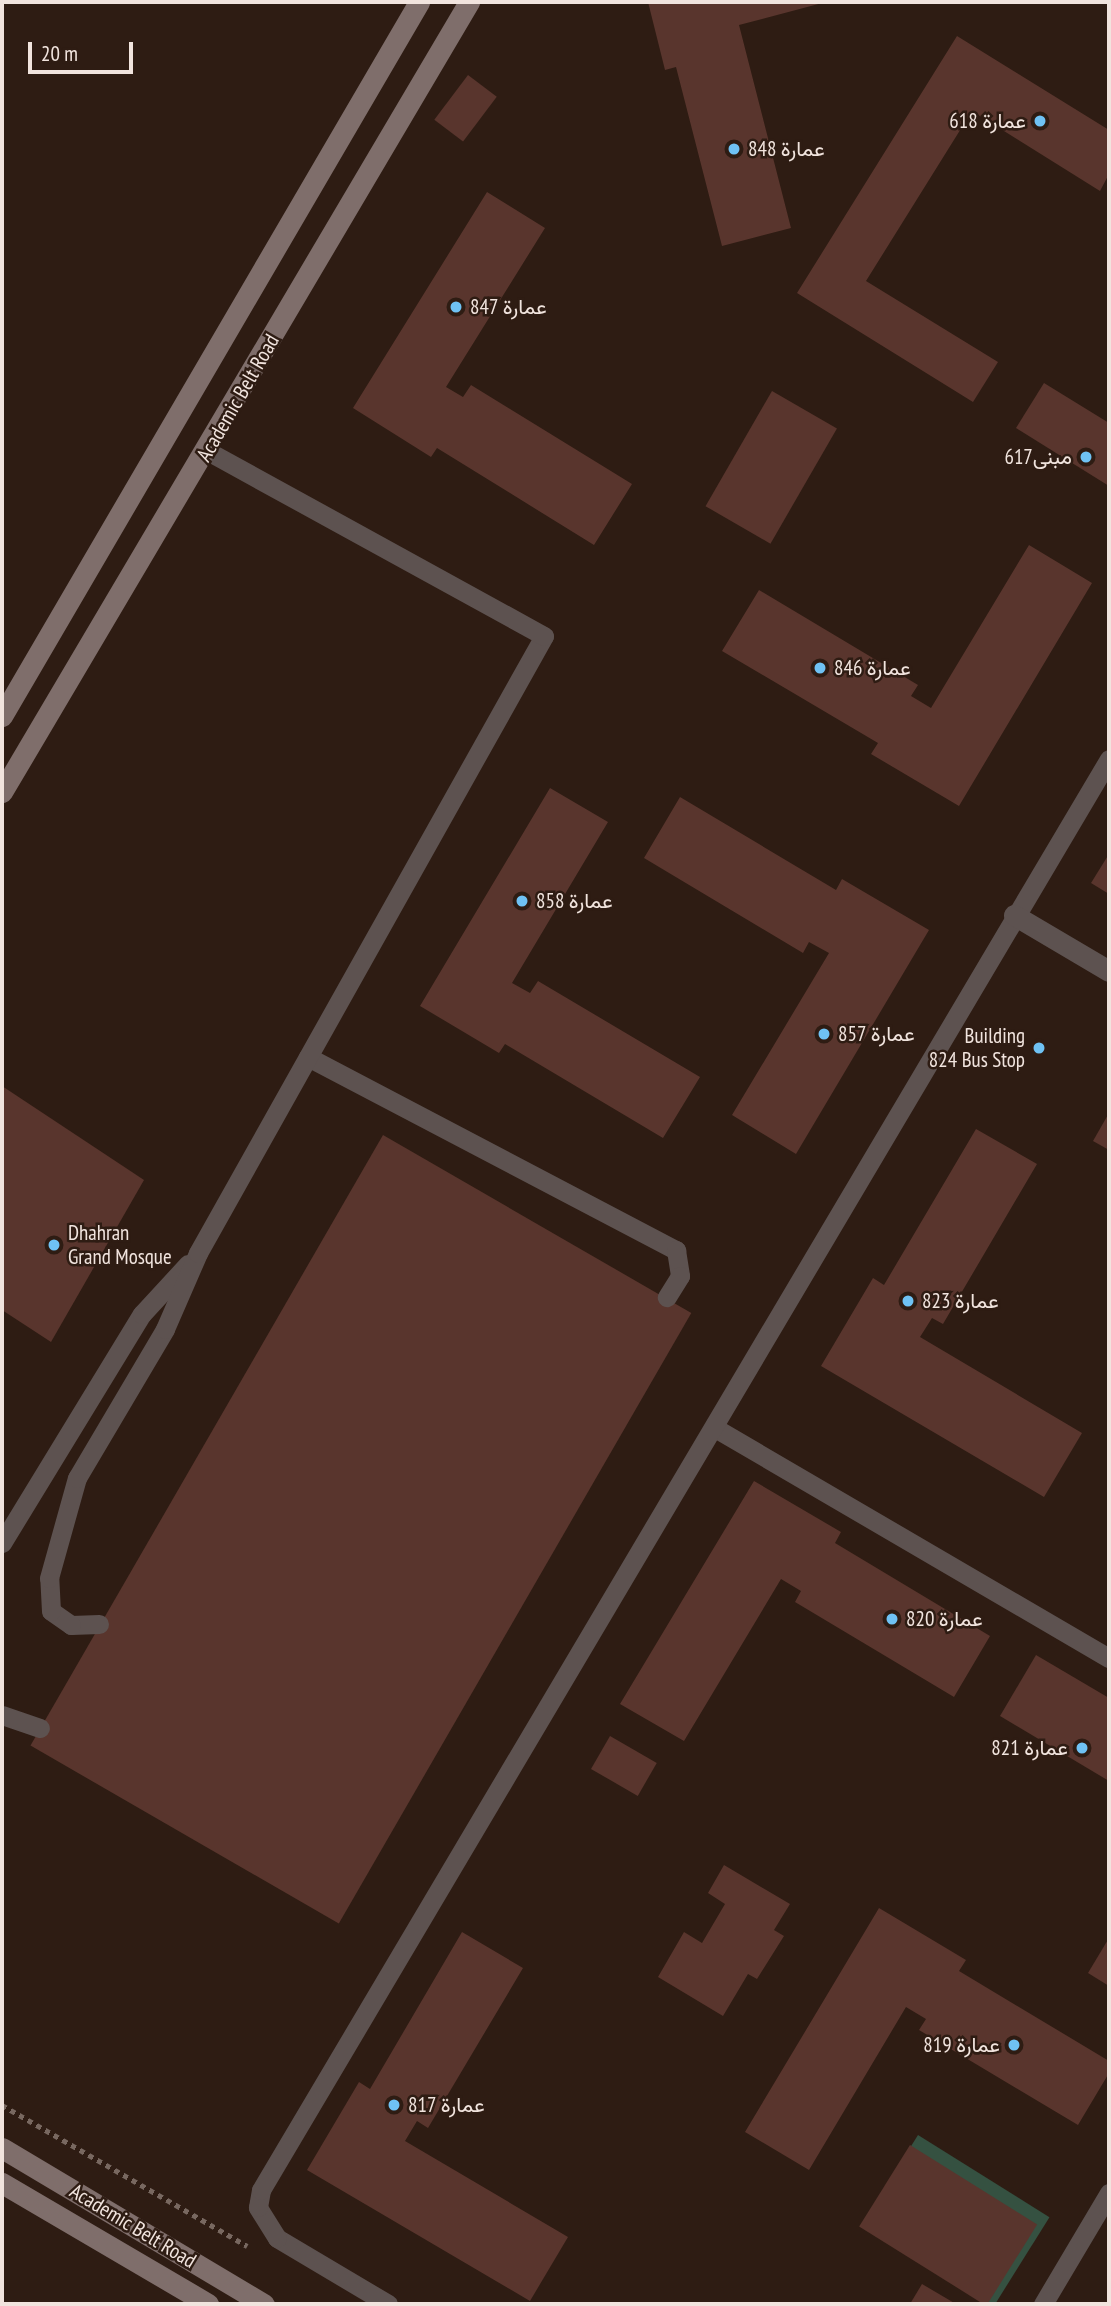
<!DOCTYPE html>
<meta charset="utf-8">
<style>
body{margin:0}
#map{position:relative;width:1111px;height:2306px;overflow:hidden;background:#2e1c13;font-family:"PT Sans Narrow",Vazirmatn,sans-serif}
div>[style]{position:absolute}
.green>*{inset:0;background:#355141;transform-origin:0 0}
.building>*{inset:0;background:#59352d;transform-origin:0 0}
.path>*{height:4.5px;margin-top:-2.25px;transform-origin:0;background:repeating-linear-gradient(90deg,#786860 0 5px,transparent 0 10px)}
.lane>*{height:19px;margin:-9.5px;padding:0 9.5px;transform-origin:9.5px;border-radius:9.5px;background:#5d5250}
.street>*{height:21px;margin:-10.5px;padding:0 10.5px;transform-origin:10.5px;border-radius:10.5px;background:#5d5250}
.secondary>*{height:21px;margin:-10.5px;padding:0 10.5px;transform-origin:10.5px;border-radius:10.5px;background:#7f6e6b}
.dots>*{width:19px;height:19px;translate:-50% -50%;box-sizing:border-box;border:4px solid #2e1c13;border-radius:50%}
span{translate:-50% -50%;white-space:nowrap;text-align:center;line-height:1.15;-webkit-text-stroke:5px #2e1c13;paint-order:stroke}
.poi-label{font-size:21px;color:#f1e4de}
.right{translate:-100% -50%;text-align:right}
.left{translate:0 -50%;text-align:left}
.street-label{font-size:21px;color:#f1e4de}
.frame{position:absolute;inset:0;border:4px solid #f1e4de;pointer-events:none}
.scale{position:absolute;left:28px;top:42px;width:105px;height:32px;box-sizing:border-box;border:4px solid #f1e4de;border-top:0;padding-left:9px;font-size:21px;line-height:24px;white-space:nowrap;color:#f1e4de;-webkit-text-stroke:5px #2e1c13;paint-order:stroke}
</style>
<div id="map">
<div class="green">
<div style="left:918px;top:2135px;width:155px;height:107px;rotate:32deg"></div>
</div>
<div class="building">
<div style="clip-path:polygon(648px 2px,826px 2px,739px 25px,791px 228px,722px 246px,676px 67px,665px 70px)"></div>
<div style="clip-path:polygon(957px 36px,1109px 130px,1109px 174px,1100px 191px,972px 111px,866px 281px,998px 362px,973px 402px,797px 293px)"></div>
<div style="left:468px;top:75px;width:36px;height:56px;rotate:37deg"></div>
<div style="clip-path:polygon(487px 192px,545px 228px,446px 387px,463px 397px,471px 385px,632px 484px,594px 545px,437px 448px,431px 457px,353px 408px)"></div>
<div style="clip-path:polygon(1044px 383px,1109px 423px,1109px 486px,1016px 428px)"></div>
<div style="left:772px;top:391px;width:75px;height:133px;rotate:30deg"></div>
<div style="clip-path:polygon(1029px 545px,1092px 583px,959px 806px,871px 754px,878px 743px,722px 651px,759px 590px,918px 685px,911px 696px,931px 708px)"></div>
<div style="clip-path:polygon(550px 788px,608px 822px,512px 983px,530px 993px,538px 981px,700px 1077px,663px 1138px,505px 1044px,499px 1053px,420px 1006px)"></div>
<div style="clip-path:polygon(680px 797px,836px 890px,842px 879px,929px 930px,796px 1154px,732px 1115px,829px 953px,809px 942px,803px 953px,644px 858px)"></div>
<div style="clip-path:polygon(1109px 854px,1109px 894px,1091px 883px)"></div>
<div style="clip-path:polygon(2px 1086px,144px 1180px,51px 1342px,2px 1310px)"></div>
<div style="clip-path:polygon(1109px 1113px,1109px 1150px,1093px 1141px)"></div>
<div style="clip-path:polygon(976px 1129px,1037px 1164px,943px 1324px,932px 1318px,920px 1337px,1082px 1433px,1044px 1497px,821px 1366px,873px 1278px,884px 1285px)"></div>
<div style="left:383px;top:1135px;width:356px;height:705px;rotate:30deg"></div>
<div style="clip-path:polygon(754px 1481px,841px 1532px,835px 1543px,990px 1636px,954px 1697px,795px 1602px,801px 1591px,781px 1579px,684px 1741px,620px 1704px)"></div>
<div style="clip-path:polygon(1036px 1655px,1109px 1698px,1109px 1781px,1000px 1716px)"></div>
<div style="left:610px;top:1736px;width:54px;height:38px;rotate:30deg"></div>
<div style="clip-path:polygon(724px 1865px,790px 1904px,774px 1930px,784px 1936px,757px 1979px,748px 1974px,723px 2016px,658px 1977px,684px 1932px,702px 1943px,725px 1904px,708px 1893px)"></div>
<div style="clip-path:polygon(879px 1908px,966px 1960px,959px 1971px,1109px 2061px,1109px 2073px,1078px 2125px,919px 2030px,926px 2019px,906px 2007px,809px 2170px,745px 2132px)"></div>
<div style="clip-path:polygon(462px 1932px,523px 1968px,428px 2128px,417px 2121px,405px 2141px,568px 2237px,530px 2301px,307px 2170px,359px 2082px,370px 2089px)"></div>
<div style="clip-path:polygon(1109px 1938px,1109px 1986px,1088px 1973px)"></div>
<div style="left:910px;top:2145px;width:150px;height:96px;rotate:32deg"></div>
<div style="clip-path:polygon(922px 2284px,956px 2304px,910px 2304px)"></div>
</div>
<div class="path">
<div style="left:2px;top:2105px;width:283px;rotate:29.9deg"></div>
</div>
<div class="lane">
<div style="left:308px;top:1057px;width:416px;rotate:27.7deg"></div>
<div style="left:676px;top:1250px;width:26px;rotate:81deg"></div>
<div style="left:680px;top:1276px;width:25px;rotate:122deg"></div>
<div style="left:715px;top:1428px;width:456px;rotate:30.3deg"></div>
<div style="left:2px;top:1543px;width:268px;rotate:-58.6deg"></div>
<div style="left:142px;top:1314px;width:68px;rotate:-47.4deg"></div>
<div style="left:99px;top:1624px;width:28px;rotate:178deg"></div>
<div style="left:71px;top:1625px;width:24px;rotate:-145deg"></div>
<div style="left:51px;top:1611px;width:33px;rotate:-93deg"></div>
<div style="left:49px;top:1578px;width:104px;rotate:-74.4deg"></div>
<div style="left:77px;top:1478px;width:173px;rotate:-59.4deg"></div>
<div style="left:165px;top:1329px;width:83px;rotate:-66.5deg"></div>
<div style="left:198px;top:1253px;width:707px;rotate:-60.72deg"></div>
<div style="left:544px;top:636px;width:384px;rotate:-151.2deg"></div>
<div style="left:2px;top:1715px;width:40px;rotate:18.9deg"></div>
<div style="left:388px;top:2304px;width:129px;rotate:-149.3deg"></div>
<div style="left:277px;top:2238px;width:36px;rotate:-122deg"></div>
<div style="left:258px;top:2207px;width:17px;rotate:-80deg"></div>
<div style="left:261px;top:2190px;width:1663px;rotate:-59.35deg"></div>
<div style="left:1043px;top:2304px;width:129px;rotate:-59.3deg"></div>
</div>
<div class="street">
<div style="left:1014px;top:915px;width:110px;rotate:30.5deg"></div>
</div>
<div class="secondary">
<div style="left:2px;top:716px;width:827px;rotate:-59.71deg"></div>
<div style="left:2px;top:792px;width:918px;rotate:-59.41deg"></div>
<div style="left:2px;top:2148px;width:305px;rotate:30.8deg"></div>
<div style="left:2px;top:2183px;width:239px;rotate:30.4deg"></div>
</div>
<div class="dots">
<div style="left:1040px;top:121px;background:#6fc2f4"></div>
<div style="left:734px;top:149px;background:#6fc2f4"></div>
<div style="left:456px;top:307px;background:#6fc2f4"></div>
<div style="left:1086px;top:457px;background:#6fc2f4"></div>
<div style="left:820px;top:668px;background:#6fc2f4"></div>
<div style="left:522px;top:901px;background:#6fc2f4"></div>
<div style="left:824px;top:1034px;background:#6fc2f4"></div>
<div style="left:1039px;top:1048px;background:#6fc2f4"></div>
<div style="left:54px;top:1245px;background:#6fc2f4"></div>
<div style="left:908px;top:1301px;background:#6fc2f4"></div>
<div style="left:892px;top:1619px;background:#6fc2f4"></div>
<div style="left:1082px;top:1748px;background:#6fc2f4"></div>
<div style="left:1014px;top:2045px;background:#6fc2f4"></div>
<div style="left:394px;top:2105px;background:#6fc2f4"></div>
</div>
<div class="poi-label">
<span class="right" style="left:1026px;top:121px">عمارة 618</span>
<span class="left" style="left:748px;top:149px">عمارة 848</span>
<span class="left" style="left:470px;top:307px">عمارة 847</span>
<span class="right" style="left:1072px;top:457px">مبنى617</span>
<span class="left" style="left:834px;top:668px">عمارة 846</span>
<span class="left" style="left:536px;top:901px">عمارة 858</span>
<span class="left" style="left:838px;top:1034px">عمارة 857</span>
<span class="right" style="left:1025px;top:1048px">Building<br>824 Bus Stop</span>
<span class="left" style="left:68px;top:1245px">Dhahran<br>Grand Mosque</span>
<span class="left" style="left:922px;top:1301px">عمارة 823</span>
<span class="left" style="left:906px;top:1619px">عمارة 820</span>
<span class="right" style="left:1068px;top:1748px">عمارة 821</span>
<span class="right" style="left:1000px;top:2045px">عمارة 819</span>
<span class="left" style="left:408px;top:2105px">عمارة 817</span>
</div>
<div class="street-label">
<span style="left:238px;top:398px;rotate:-60deg">Academic Belt Road</span>
<span style="left:133px;top:2226px;rotate:31deg">Academic Belt Road</span>
</div>
<div class="frame"></div>
<div class="scale">20 m</div>
</div>
